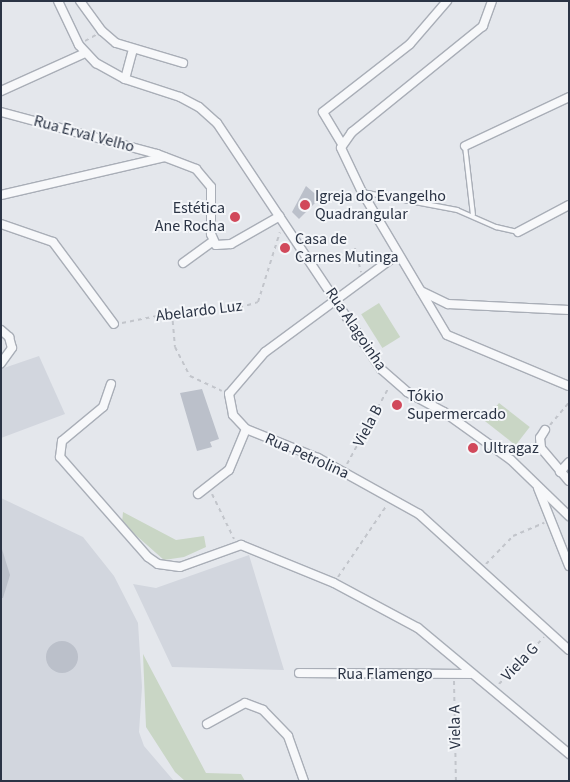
<!DOCTYPE html>
<meta charset="utf-8">
<style>
body{margin:0}
#map{position:relative;width:570px;height:782px;overflow:hidden;background:#e4e7ec;font-family:"Source Sans 3",sans-serif}
div>[style]{position:absolute}
.built>*{inset:0;background:#d2d6de}
.green>*{inset:0;background:#c9d6c5;transform-origin:0 0}
.building>*{inset:0;background:#bbc0ca}
.round{border-radius:50%}
.path>*{height:2px;margin-top:-1px;transform-origin:0;background:repeating-linear-gradient(90deg,#c2c5cb 0 4px,transparent 0 8px)}
.roads{filter:drop-shadow(1px 0 #a9aeb7) drop-shadow(-1px 0 #a9aeb7) drop-shadow(0 1px #a9aeb7) drop-shadow(0 -1px #a9aeb7)}
.service>*{height:4px;margin:-2px;padding:0 2px;transform-origin:2px;border-radius:2px;background:#f7f8fa}
.minor>*{height:8px;margin:-4px;padding:0 4px;transform-origin:4px;border-radius:4px;background:#f7f8fa}
.dots>*{width:14px;height:14px;translate:-50% -50%;box-sizing:border-box;border:2px solid #f4f6f9;border-radius:50%}
span{translate:-50% -50%;white-space:nowrap;text-align:center;line-height:1.15;-webkit-text-stroke:4px #f4f6f9;paint-order:stroke}
.street-label{font-size:16px;color:#2b3445}
.poi-label{font-size:16px;color:#2b3445}
.left{translate:0 -50%;text-align:left}
.right{translate:-100% -50%;text-align:right}
.frame{position:absolute;inset:0;border:2px solid #2b3445;pointer-events:none}
</style>
<div id="map">
<div class="built">
<div style="clip-path:polygon(39px 356px,65px 414px,1px 438px,1px 369px)"></div>
<div style="clip-path:polygon(1px 498px,83px 537px,114px 576px,138px 623px,142px 687px,139px 732px,144px 746px,174px 781px,1px 781px)"></div>
<div style="clip-path:polygon(249px 555px,284px 670px,172px 667px,133px 584px,156px 588px)"></div>
</div>
<div class="green">
<div style="left:379px;top:303px;width:40px;height:21px;rotate:58deg"></div>
<div style="left:499px;top:403px;width:39px;height:23px;rotate:38deg"></div>
<div style="clip-path:polygon(123px 512px,176px 540px,204px 536px,206px 547px,184px 557px,164px 560px,122px 523px)"></div>
<div style="clip-path:polygon(143px 654px,206px 773px,241px 774px,245px 781px,185px 781px,175px 772px,146px 727px)"></div>
</div>
<div class="building">
<div style="clip-path:polygon(306px 186px,320px 198px,299px 219px,292px 212px)"></div>
<div style="clip-path:polygon(202px 389px,219px 439px,210px 442px,212px 447px,197px 451px,180px 393px)"></div>
<div style="clip-path:polygon(1px 546px,10px 575px,3px 598px,1px 598px)"></div>
<div class="round" style="left:46px;top:641px;width:32px;height:32px"></div>
</div>
<div class="path">
<div style="left:85px;top:41px;width:13px;rotate:-29deg"></div>
<div style="left:355px;top:248px;width:25px;rotate:76deg"></div>
<div style="left:172px;top:313px;width:34px;rotate:85deg"></div>
<div style="left:175px;top:347px;width:33px;rotate:63deg"></div>
<div style="left:190px;top:376px;width:35px;rotate:25deg"></div>
<div style="left:122px;top:323px;width:51px;rotate:-11.3deg"></div>
<div style="left:172px;top:313px;width:60px;rotate:-2.9deg"></div>
<div style="left:232px;top:310px;width:27px;rotate:-17deg"></div>
<div style="left:258px;top:302px;width:73px;rotate:-72.6deg"></div>
<div style="left:550px;top:425px;width:30px;rotate:-50deg"></div>
<div style="left:347px;top:464px;width:88px;rotate:-61.4deg"></div>
<div style="left:212px;top:494px;width:50px;rotate:63.9deg"></div>
<div style="left:486px;top:564px;width:39px;rotate:-46deg"></div>
<div style="left:513px;top:536px;width:34px;rotate:-23deg"></div>
<div style="left:338px;top:577px;width:87px;rotate:-55.8deg"></div>
<div style="left:454px;top:681px;width:100px;rotate:88.9deg"></div>
<div style="left:499px;top:684px;width:65px;rotate:-46.2deg"></div>
</div>
<div class="roads">
<div class="service">
<div style="left:465px;top:146px;width:69px;rotate:83.4deg"></div>
<div style="left:362px;top:192px;width:97px;rotate:10.7deg"></div>
<div style="left:457px;top:210px;width:43px;rotate:23.6deg"></div>
<div style="left:496px;top:227px;width:23px;rotate:13deg"></div>
</div>
<div class="minor">
<div style="left:58px;top:1px;width:49px;rotate:64.5deg"></div>
<div style="left:79px;top:45px;width:25px;rotate:47deg"></div>
<div style="left:96px;top:63px;width:33px;rotate:29deg"></div>
<div style="left:125px;top:79px;width:58px;rotate:18.1deg"></div>
<div style="left:180px;top:97px;width:21px;rotate:28deg"></div>
<div style="left:199px;top:107px;width:24px;rotate:42deg"></div>
<div style="left:217px;top:123px;width:296px;rotate:56.3deg"></div>
<div style="left:381px;top:369px;width:35px;rotate:41deg"></div>
<div style="left:407px;top:392px;width:42px;rotate:28.4deg"></div>
<div style="left:444px;top:412px;width:82px;rotate:35.6deg"></div>
<div style="left:511px;top:460px;width:81px;rotate:44deg"></div>
<div style="left:80px;top:1px;width:37px;rotate:54deg"></div>
<div style="left:102px;top:31px;width:18px;rotate:41deg"></div>
<div style="left:116px;top:43px;width:70px;rotate:16.6deg"></div>
<div style="left:492px;top:1px;width:27px;rotate:110deg"></div>
<div style="left:483px;top:26px;width:169px;rotate:141deg"></div>
<div style="left:352px;top:132px;width:19px;rotate:125deg"></div>
<div style="left:341px;top:148px;width:49px;rotate:64.5deg"></div>
<div style="left:362px;top:192px;width:166px;rotate:59.3deg"></div>
<div style="left:447px;top:335px;width:132px;rotate:22.7deg"></div>
<div style="left:125px;top:79px;width:31px;rotate:-75deg"></div>
<div style="left:1px;top:91px;width:92px;rotate:-24.3deg"></div>
<div style="left:1px;top:112px;width:162px;rotate:15.1deg"></div>
<div style="left:157px;top:154px;width:42px;rotate:21deg"></div>
<div style="left:196px;top:169px;width:23px;rotate:50deg"></div>
<div style="left:211px;top:187px;width:47px;rotate:90deg"></div>
<div style="left:211px;top:234px;width:12px;rotate:66deg"></div>
<div style="left:216px;top:245px;width:15px;rotate:-4deg"></div>
<div style="left:231px;top:244px;width:56px;rotate:-29.7deg"></div>
<div style="left:342px;top:144px;width:37px;rotate:-121deg"></div>
<div style="left:323px;top:112px;width:110px;rotate:-38deg"></div>
<div style="left:410px;top:44px;width:57px;rotate:-49.3deg"></div>
<div style="left:465px;top:146px;width:115px;rotate:-25.2deg"></div>
<div style="left:1px;top:195px;width:168px;rotate:-13deg"></div>
<div style="left:1px;top:224px;width:55px;rotate:19.1deg"></div>
<div style="left:53px;top:242px;width:102px;rotate:53.4deg"></div>
<div style="left:518px;top:232px;width:58px;rotate:-27.9deg"></div>
<div style="left:398px;top:254px;width:165px;rotate:143.6deg"></div>
<div style="left:265px;top:352px;width:55px;rotate:130.6deg"></div>
<div style="left:229px;top:394px;width:21px;rotate:79deg"></div>
<div style="left:233px;top:415px;width:19px;rotate:47deg"></div>
<div style="left:246px;top:429px;width:78px;rotate:21.9deg"></div>
<div style="left:318px;top:458px;width:115px;rotate:29deg"></div>
<div style="left:419px;top:514px;width:202px;rotate:42.2deg"></div>
<div style="left:183px;top:263px;width:37px;rotate:-36deg"></div>
<div style="left:421px;top:291px;width:30px;rotate:26deg"></div>
<div style="left:448px;top:304px;width:121px;rotate:2.8deg"></div>
<div style="left:1px;top:330px;width:11px;rotate:41deg"></div>
<div style="left:9px;top:337px;width:11px;rotate:75deg"></div>
<div style="left:12px;top:348px;width:19px;rotate:126deg"></div>
<div style="left:111px;top:384px;width:24px;rotate:109deg"></div>
<div style="left:103px;top:407px;width:53px;rotate:140.3deg"></div>
<div style="left:62px;top:441px;width:16px;rotate:97deg"></div>
<div style="left:60px;top:457px;width:133px;rotate:48.7deg"></div>
<div style="left:148px;top:557px;width:12px;rotate:35deg"></div>
<div style="left:158px;top:564px;width:22px;rotate:8deg"></div>
<div style="left:180px;top:567px;width:65px;rotate:-19.8deg"></div>
<div style="left:241px;top:545px;width:100px;rotate:22.2deg"></div>
<div style="left:334px;top:583px;width:95px;rotate:28.2deg"></div>
<div style="left:418px;top:628px;width:197px;rotate:39.8deg"></div>
<div style="left:545px;top:430px;width:9px;rotate:122deg"></div>
<div style="left:540px;top:438px;width:10px;rotate:84deg"></div>
<div style="left:541px;top:448px;width:43px;rotate:49.7deg"></div>
<div style="left:560px;top:472px;width:13px;rotate:-48deg"></div>
<div style="left:538px;top:488px;width:84px;rotate:68.3deg"></div>
<div style="left:198px;top:494px;width:39px;rotate:-38deg"></div>
<div style="left:229px;top:470px;width:44px;rotate:-67.5deg"></div>
<div style="left:299px;top:673px;width:172px;rotate:0.3deg"></div>
<div style="left:207px;top:724px;width:43px;rotate:-28.9deg"></div>
<div style="left:245px;top:703px;width:19px;rotate:21deg"></div>
<div style="left:263px;top:710px;width:36px;rotate:46deg"></div>
<div style="left:288px;top:736px;width:48px;rotate:70.4deg"></div>
</div>
</div>
<div class="dots">
<div style="left:305px;top:205px;background:#d1495b"></div>
<div style="left:235px;top:217px;background:#d1495b"></div>
<div style="left:285px;top:248px;background:#d1495b"></div>
<div style="left:397px;top:405px;background:#d1495b"></div>
<div style="left:473px;top:448px;background:#d1495b"></div>
</div>
<div class="street-label">
<span style="left:84px;top:134px;rotate:15deg">Rua Erval Velho</span>
<span style="left:199px;top:311px;rotate:-7deg">Abelardo Luz</span>
<span style="left:356px;top:329px;rotate:56deg">Rua Alagoinha</span>
<span style="left:368px;top:426px;rotate:-62deg">Viela B</span>
<span style="left:307px;top:456px;rotate:24deg">Rua Petrolina</span>
<span style="left:520px;top:662px;rotate:-46deg">Viela G</span>
<span style="left:385px;top:674px">Rua Flamengo</span>
<span style="left:455px;top:727px;rotate:-91deg">Viela A</span>
</div>
<div class="poi-label">
<span class="left" style="left:315px;top:205px">Igreja do Evangelho<br>Quadrangular</span>
<span class="right" style="left:225px;top:217px">Estética<br>Ane Rocha</span>
<span class="left" style="left:295px;top:248px">Casa de<br>Carnes Mutinga</span>
<span class="left" style="left:407px;top:405px">Tókio<br>Supermercado</span>
<span class="left" style="left:483px;top:448px">Ultragaz</span>
</div>
<div class="frame"></div>
</div>
